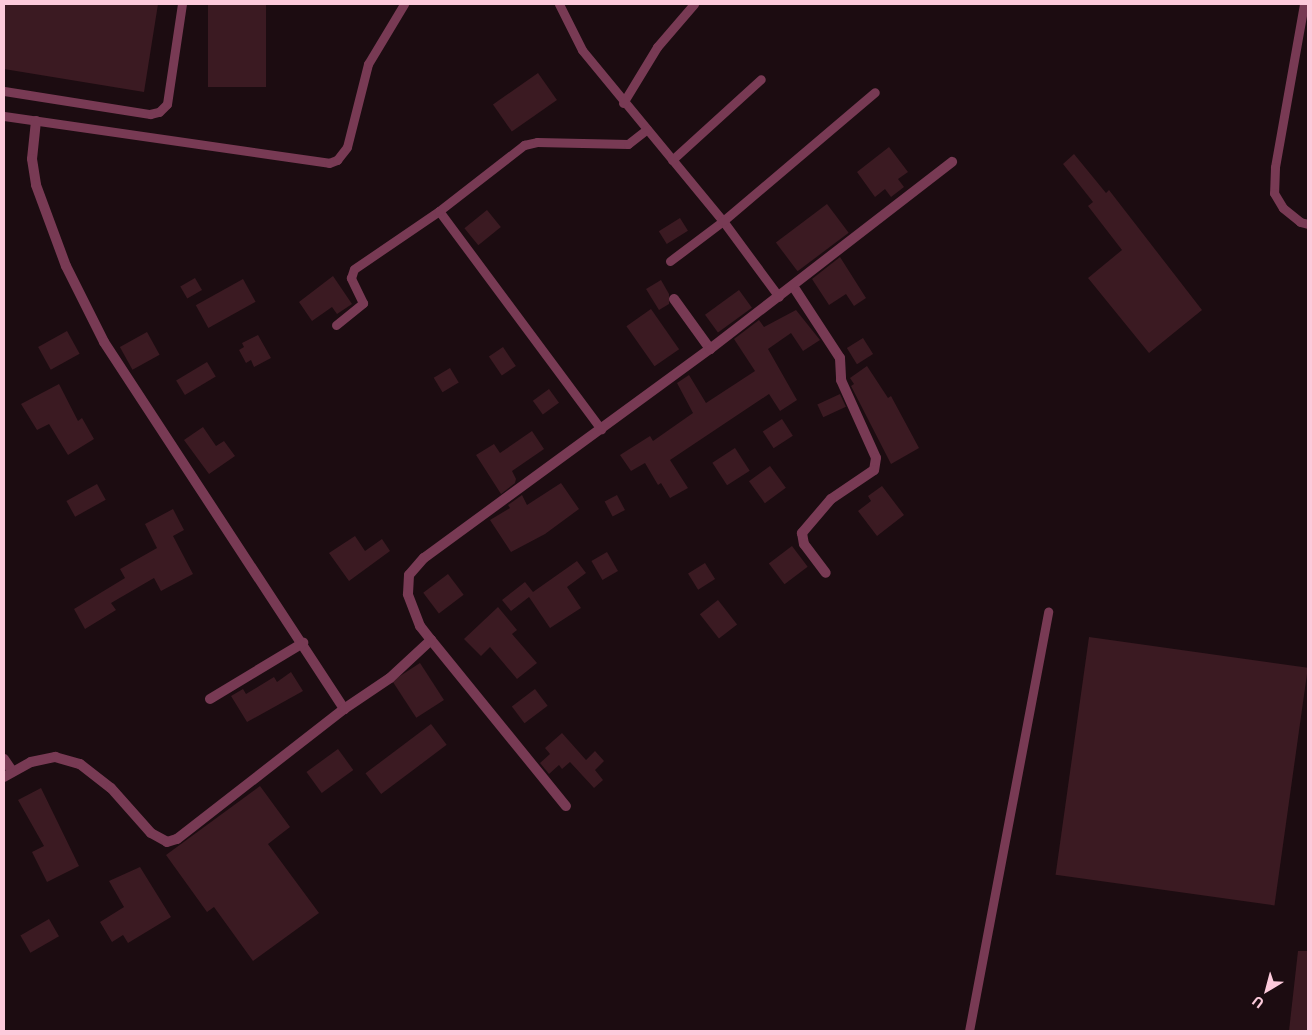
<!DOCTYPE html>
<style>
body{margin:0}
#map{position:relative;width:1312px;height:1035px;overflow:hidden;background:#1c0c11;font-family:"Open Sans",sans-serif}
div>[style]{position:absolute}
.building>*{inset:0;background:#3b1a22;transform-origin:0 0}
.service>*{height:9px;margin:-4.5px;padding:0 4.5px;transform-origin:4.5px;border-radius:4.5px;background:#783a54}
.minor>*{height:10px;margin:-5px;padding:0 5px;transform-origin:5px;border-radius:5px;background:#783a54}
span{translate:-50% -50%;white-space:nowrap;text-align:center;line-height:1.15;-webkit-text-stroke:5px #1c0c11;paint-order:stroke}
.frame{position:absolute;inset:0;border:5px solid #fccadb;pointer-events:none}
.north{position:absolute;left:1242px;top:965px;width:50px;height:50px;-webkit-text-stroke:4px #1c0c11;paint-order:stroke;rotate:217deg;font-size:14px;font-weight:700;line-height:20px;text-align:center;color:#fccadb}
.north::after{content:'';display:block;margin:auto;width:18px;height:22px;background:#fccadb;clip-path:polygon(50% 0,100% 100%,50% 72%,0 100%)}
</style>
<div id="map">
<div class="building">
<div style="clip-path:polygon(4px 4px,158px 4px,144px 92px,4px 69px)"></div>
<div style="left:208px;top:4px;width:58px;height:83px"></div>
<div style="left:538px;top:73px;width:33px;height:55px;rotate:55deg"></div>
<div style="clip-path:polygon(889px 147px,908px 172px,898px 179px,904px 187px,891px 197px,885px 189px,875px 197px,857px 172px)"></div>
<div style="clip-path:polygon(1074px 154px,1106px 193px,1109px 190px,1202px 310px,1149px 353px,1088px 278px,1122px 250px,1088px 206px,1093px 202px,1063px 164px)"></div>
<div style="left:827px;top:204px;width:36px;height:64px;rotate:53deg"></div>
<div style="left:487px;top:210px;width:22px;height:29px;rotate:51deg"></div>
<div style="left:680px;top:218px;width:15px;height:25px;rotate:58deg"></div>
<div style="clip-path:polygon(840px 257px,866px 298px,854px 306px,846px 294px,829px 305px,812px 279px)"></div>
<div style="clip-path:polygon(333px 276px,352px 304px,337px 314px,332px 307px,312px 321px,299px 302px)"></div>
<div style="left:195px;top:278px;width:14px;height:17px;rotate:60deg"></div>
<div style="left:243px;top:279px;width:26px;height:54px;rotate:61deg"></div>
<div style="clip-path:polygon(661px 280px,669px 294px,669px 304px,659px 310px,646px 289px)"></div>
<div style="left:739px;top:290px;width:22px;height:42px;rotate:54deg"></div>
<div style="left:651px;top:309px;width:49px;height:30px;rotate:55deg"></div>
<div style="clip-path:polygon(796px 310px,820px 340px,803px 351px,791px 333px,768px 349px,797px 400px,780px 411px,769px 394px,670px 460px,688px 488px,670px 498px,661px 483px,658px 485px,645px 463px,631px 471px,620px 455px,650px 436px,653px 441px,693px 413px,677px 383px,689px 375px,706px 403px,755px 371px,734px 339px,759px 320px,764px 327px)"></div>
<div style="left:67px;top:331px;width:26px;height:33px;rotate:61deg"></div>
<div style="left:147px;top:332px;width:26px;height:31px;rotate:61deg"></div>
<div style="clip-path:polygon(258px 335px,271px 358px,254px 367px,251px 360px,246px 363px,239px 350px,244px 347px,242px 343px)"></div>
<div style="left:863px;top:338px;width:19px;height:19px;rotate:58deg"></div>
<div style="left:503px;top:347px;width:23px;height:17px;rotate:56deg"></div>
<div style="left:207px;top:362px;width:17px;height:36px;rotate:59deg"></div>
<div style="clip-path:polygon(867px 366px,888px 398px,891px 396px,919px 448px,891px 464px,851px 386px,854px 384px,850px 378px)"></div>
<div style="left:450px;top:368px;width:17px;height:19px;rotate:59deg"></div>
<div style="clip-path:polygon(59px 384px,78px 421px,82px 418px,94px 439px,68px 455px,49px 424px,37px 430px,21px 404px)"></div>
<div style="left:549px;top:389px;width:17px;height:20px;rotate:54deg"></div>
<div style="left:840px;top:394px;width:14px;height:25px;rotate:65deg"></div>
<div style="left:782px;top:419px;width:20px;height:23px;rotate:57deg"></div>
<div style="clip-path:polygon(203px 427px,216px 446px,224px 441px,235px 456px,209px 474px,184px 440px)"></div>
<div style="clip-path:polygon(532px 431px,544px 449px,512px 471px,516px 479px,515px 483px,501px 494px,476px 455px,494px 444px,500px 453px)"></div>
<div style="left:735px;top:448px;width:27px;height:27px;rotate:57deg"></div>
<div style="left:770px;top:466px;width:27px;height:26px;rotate:54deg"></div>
<div style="clip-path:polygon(561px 483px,579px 509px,545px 534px,511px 552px,490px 520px,510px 508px,508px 505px,522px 495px,527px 505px)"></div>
<div style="left:97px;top:484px;width:18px;height:35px;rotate:61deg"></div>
<div style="clip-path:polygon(882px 486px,904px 515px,877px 536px,858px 511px,871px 501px,868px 496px)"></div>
<div style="left:617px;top:495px;width:17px;height:14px;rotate:62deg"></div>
<div style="clip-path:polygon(173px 509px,184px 530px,173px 536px,193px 574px,161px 591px,154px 578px,111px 603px,116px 610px,85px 629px,74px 609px,125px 578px,120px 569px,157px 548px,145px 524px)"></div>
<div style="clip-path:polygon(355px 536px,365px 551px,382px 539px,390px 551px,349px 581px,329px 553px)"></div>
<div style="left:792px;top:546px;width:26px;height:29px;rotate:53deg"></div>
<div style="left:607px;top:552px;width:22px;height:18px;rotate:60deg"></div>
<div style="clip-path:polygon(577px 561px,586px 573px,567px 587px,581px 608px,550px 628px,529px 597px,511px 611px,502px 600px,525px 582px,533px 592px)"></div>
<div style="left:705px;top:563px;width:19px;height:20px;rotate:58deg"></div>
<div style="left:448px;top:574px;width:26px;height:31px;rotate:53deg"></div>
<div style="left:718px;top:600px;width:31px;height:23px;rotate:52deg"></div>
<div style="clip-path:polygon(498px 607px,517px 630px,512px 634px,537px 663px,517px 679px,490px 647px,481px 656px,464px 639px)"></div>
<div style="left:1089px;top:637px;width:221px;height:240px;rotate:8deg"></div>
<div style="left:420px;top:663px;width:44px;height:33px;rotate:57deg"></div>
<div style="clip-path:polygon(291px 672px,303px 691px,247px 722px,231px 696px,243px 689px,246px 694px,274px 677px,277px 682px)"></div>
<div style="left:535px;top:689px;width:21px;height:29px;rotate:53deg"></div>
<div style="left:431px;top:724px;width:26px;height:82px;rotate:53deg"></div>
<div style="clip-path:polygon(562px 733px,586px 760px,595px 751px,604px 761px,595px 770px,603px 780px,594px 788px,570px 762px,562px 769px,559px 765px,549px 774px,540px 763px,550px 754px,545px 748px)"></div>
<div style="left:338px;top:749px;width:26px;height:39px;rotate:54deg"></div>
<div style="clip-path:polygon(260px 786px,290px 827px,268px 844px,319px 913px,253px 961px,214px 907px,207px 912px,166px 855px)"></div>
<div style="clip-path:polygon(41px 788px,79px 866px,47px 882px,32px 852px,44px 846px,18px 800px)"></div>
<div style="clip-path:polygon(140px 867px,171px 917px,128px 943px,123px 935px,112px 942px,100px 922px,124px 907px,109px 881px)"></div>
<div style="left:49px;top:919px;width:20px;height:33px;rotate:60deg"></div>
<div style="clip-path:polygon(1298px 951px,1308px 951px,1308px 1031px,1289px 1031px)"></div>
</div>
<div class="service">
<div style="left:559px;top:4px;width:51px;rotate:63.4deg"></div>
<div style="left:582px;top:50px;width:222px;rotate:50.5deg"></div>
<div style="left:723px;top:221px;width:94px;rotate:53.6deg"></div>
<div style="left:1304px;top:4px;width:166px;rotate:100.1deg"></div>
<div style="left:1275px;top:167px;width:26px;rotate:92deg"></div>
<div style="left:1274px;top:193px;width:17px;rotate:59deg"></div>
<div style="left:1283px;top:208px;width:22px;rotate:39deg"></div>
<div style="left:1300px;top:222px;width:8px;rotate:14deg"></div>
<div style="left:4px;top:91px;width:148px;rotate:9deg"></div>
<div style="left:150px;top:114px;width:9px;rotate:-13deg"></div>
<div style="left:159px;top:112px;width:11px;rotate:-45deg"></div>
<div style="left:167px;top:104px;width:101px;rotate:-81.5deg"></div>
<div style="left:623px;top:103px;width:66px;rotate:-58.7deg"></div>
<div style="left:657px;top:47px;width:57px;rotate:-49.3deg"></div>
<div style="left:4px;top:116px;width:328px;rotate:8.2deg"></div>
<div style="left:329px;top:163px;width:9px;rotate:-21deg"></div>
<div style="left:337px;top:160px;width:16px;rotate:-52deg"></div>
<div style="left:347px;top:147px;width:86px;rotate:-75.8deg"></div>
<div style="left:368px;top:64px;width:70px;rotate:-59deg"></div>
<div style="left:672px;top:160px;width:120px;rotate:-42.3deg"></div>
<div style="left:439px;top:211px;width:272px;rotate:53.4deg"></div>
<div style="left:670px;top:261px;width:66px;rotate:-37deg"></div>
<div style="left:723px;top:221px;width:199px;rotate:-40.3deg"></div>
<div style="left:336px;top:325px;width:35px;rotate:-39deg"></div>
<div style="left:363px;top:303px;width:28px;rotate:-116deg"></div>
<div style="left:351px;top:278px;width:9px;rotate:-72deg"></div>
<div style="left:354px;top:269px;width:103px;rotate:-34.3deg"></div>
<div style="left:439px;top:211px;width:108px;rotate:-37.8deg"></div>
<div style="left:524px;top:145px;width:13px;rotate:-13deg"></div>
<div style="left:537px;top:142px;width:91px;rotate:1.3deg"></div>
<div style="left:628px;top:144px;width:24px;rotate:-38deg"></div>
<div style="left:969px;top:1031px;width:427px;rotate:-79.3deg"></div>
</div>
<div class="minor">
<div style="left:36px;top:121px;width:38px;rotate:96deg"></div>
<div style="left:32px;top:159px;width:26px;rotate:81deg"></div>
<div style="left:36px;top:185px;width:86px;rotate:69.7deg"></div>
<div style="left:66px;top:266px;width:85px;rotate:63.4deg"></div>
<div style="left:104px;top:342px;width:439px;rotate:56.8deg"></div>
<div style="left:793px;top:286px;width:86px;rotate:56.9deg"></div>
<div style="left:840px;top:358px;width:22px;rotate:87deg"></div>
<div style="left:841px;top:380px;width:85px;rotate:65.8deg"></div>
<div style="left:876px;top:458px;width:12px;rotate:99deg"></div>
<div style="left:874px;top:470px;width:52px;rotate:146deg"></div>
<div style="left:831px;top:499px;width:45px;rotate:130.5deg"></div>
<div style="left:802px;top:533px;width:11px;rotate:80deg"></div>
<div style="left:804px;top:544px;width:36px;rotate:53deg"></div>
<div style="left:674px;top:299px;width:62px;rotate:54.2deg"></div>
<div style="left:431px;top:640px;width:214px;rotate:50.9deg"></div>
<div style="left:210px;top:699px;width:109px;rotate:-31.1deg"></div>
<div style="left:4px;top:759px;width:14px;rotate:56deg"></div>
<div style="left:4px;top:777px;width:31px;rotate:-29deg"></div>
<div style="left:31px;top:762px;width:25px;rotate:-12deg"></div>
<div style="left:55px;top:757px;width:26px;rotate:16deg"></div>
<div style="left:80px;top:764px;width:39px;rotate:38deg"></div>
<div style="left:111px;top:788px;width:60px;rotate:48.4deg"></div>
<div style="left:151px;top:833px;width:18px;rotate:29deg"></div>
<div style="left:167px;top:842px;width:10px;rotate:-17deg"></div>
<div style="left:177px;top:839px;width:212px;rotate:-37.9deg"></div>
<div style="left:344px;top:709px;width:55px;rotate:-34deg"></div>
<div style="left:390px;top:678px;width:56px;rotate:-42.8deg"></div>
<div style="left:431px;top:640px;width:18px;rotate:-128deg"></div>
<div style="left:420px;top:626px;width:34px;rotate:-111deg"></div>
<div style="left:408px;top:594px;width:19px;rotate:-87deg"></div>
<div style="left:409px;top:575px;width:23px;rotate:-49deg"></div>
<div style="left:424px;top:558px;width:354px;rotate:-36.2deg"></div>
<div style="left:710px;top:349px;width:306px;rotate:-37.7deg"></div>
</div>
<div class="frame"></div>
<div class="north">U</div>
</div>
